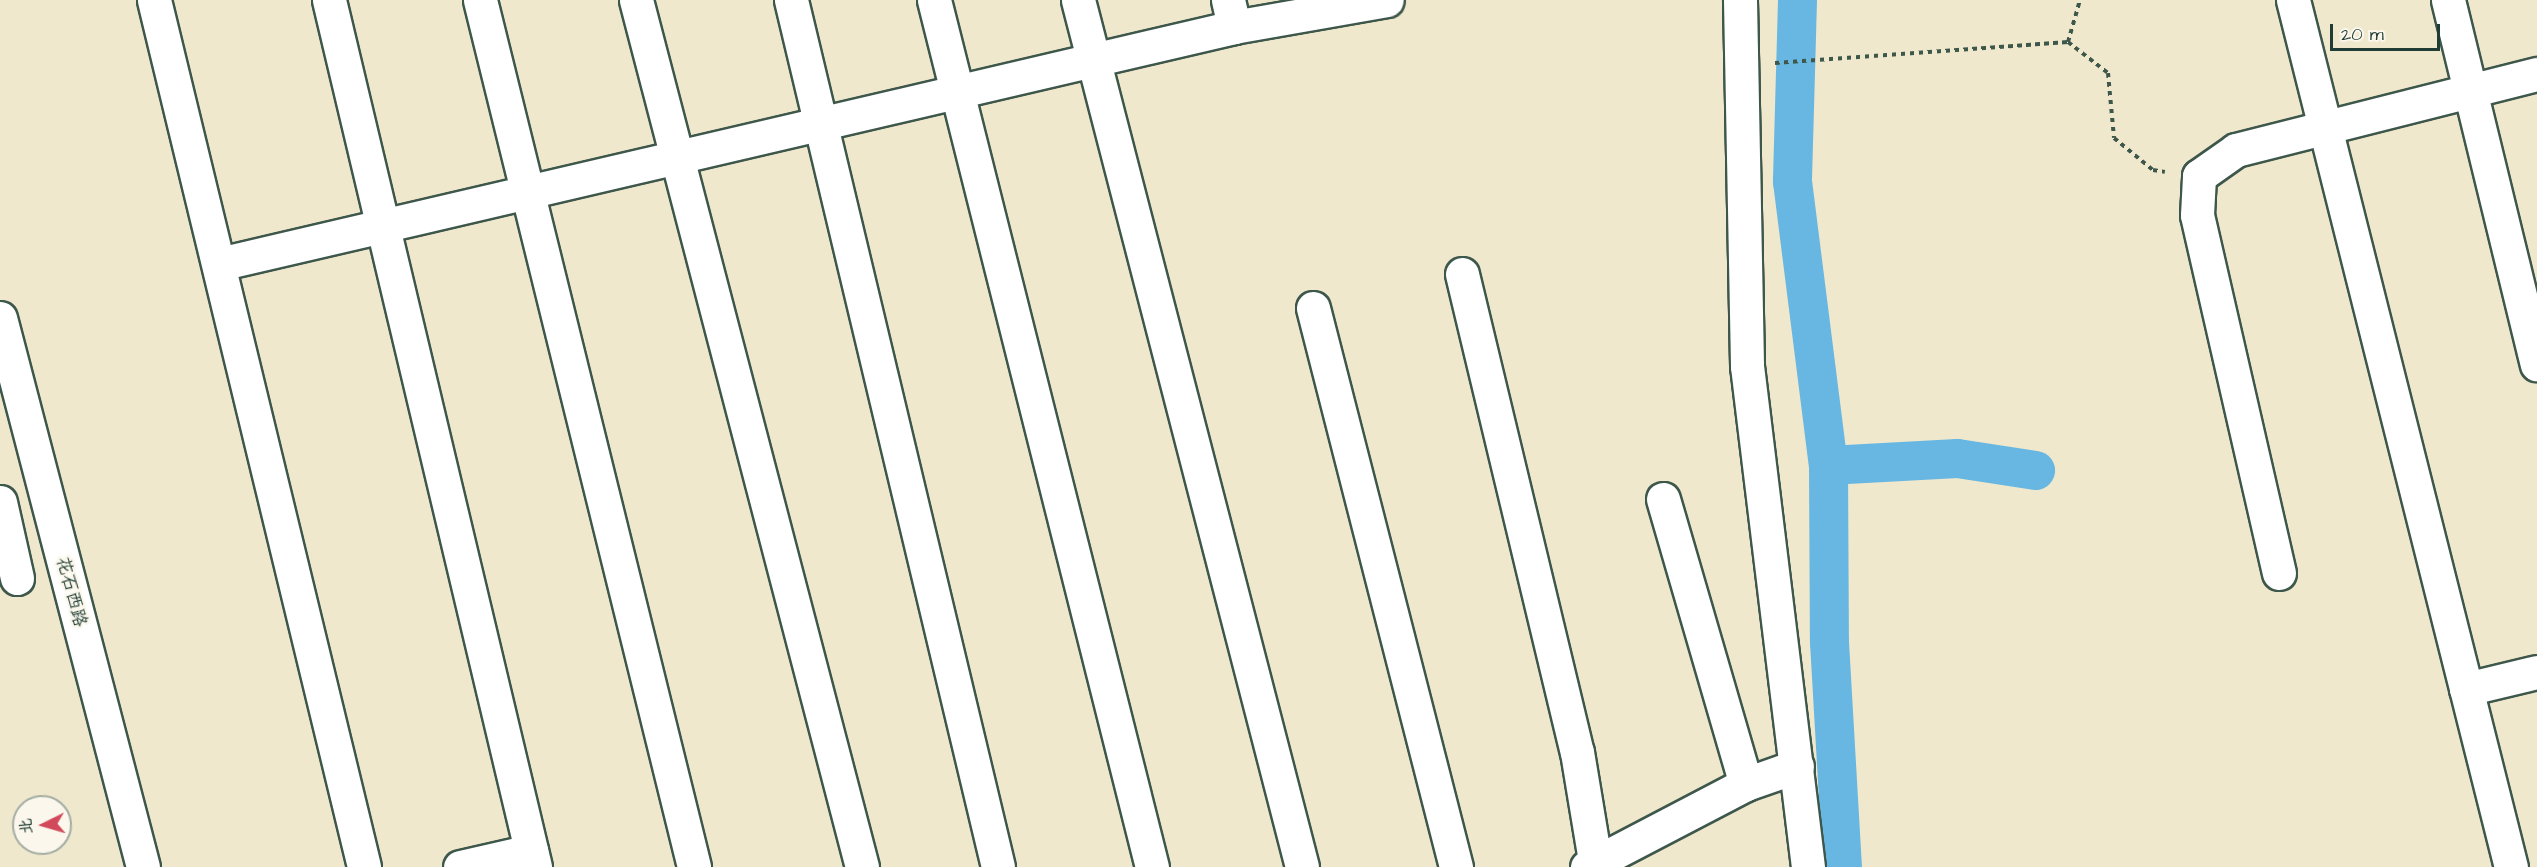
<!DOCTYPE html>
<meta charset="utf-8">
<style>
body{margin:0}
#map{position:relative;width:2537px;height:867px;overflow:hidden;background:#efe8cd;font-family:"Architects Daughter","LXGW WenKai TC",sans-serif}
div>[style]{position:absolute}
.canal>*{height:39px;margin:-19.5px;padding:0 19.5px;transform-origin:19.5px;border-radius:19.5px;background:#67b7e2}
.path>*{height:4px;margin-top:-2px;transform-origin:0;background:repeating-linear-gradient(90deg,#3e574b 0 4.5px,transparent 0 9px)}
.roads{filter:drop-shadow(2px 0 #3e574b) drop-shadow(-2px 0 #3e574b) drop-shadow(0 2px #3e574b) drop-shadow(0 -2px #3e574b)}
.minor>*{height:33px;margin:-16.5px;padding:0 16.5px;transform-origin:16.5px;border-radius:16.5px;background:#fff}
span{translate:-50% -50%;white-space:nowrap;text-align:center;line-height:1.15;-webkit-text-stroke:5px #fbf7ec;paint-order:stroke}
.street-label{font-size:18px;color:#1f3d34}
.north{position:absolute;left:12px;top:795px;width:60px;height:60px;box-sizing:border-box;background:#fbf7ec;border:2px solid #a3ada2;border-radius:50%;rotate:265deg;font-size:16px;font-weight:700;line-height:24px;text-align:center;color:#1f3d34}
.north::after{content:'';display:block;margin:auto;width:21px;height:27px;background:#d1495b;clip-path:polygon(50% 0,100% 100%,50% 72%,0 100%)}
.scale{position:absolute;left:2330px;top:24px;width:110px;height:27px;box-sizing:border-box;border:3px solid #1f3d34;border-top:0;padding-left:8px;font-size:18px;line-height:21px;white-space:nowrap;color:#1f3d34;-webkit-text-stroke:4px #fbf7ec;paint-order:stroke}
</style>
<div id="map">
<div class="canal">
<div style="left:1797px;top:0;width:181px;rotate:91.6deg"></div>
<div style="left:1792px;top:181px;width:286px;rotate:82.8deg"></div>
<div style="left:1828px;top:465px;width:177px;rotate:89.7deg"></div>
<div style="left:1829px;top:642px;width:225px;rotate:86.7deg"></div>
<div style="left:1828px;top:465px;width:129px;rotate:-3.1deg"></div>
<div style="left:1957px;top:458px;width:79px;rotate:8.7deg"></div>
</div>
<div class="path">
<div style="left:2068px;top:42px;width:51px;rotate:37.8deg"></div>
<div style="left:2108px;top:73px;width:65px;rotate:84.7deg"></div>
<div style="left:2114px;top:138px;width:50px;rotate:39.4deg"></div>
<div style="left:2153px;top:170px;width:12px;rotate:9deg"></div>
<div style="left:1775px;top:63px;width:294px;rotate:-4.1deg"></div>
<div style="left:2068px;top:42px;width:44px;rotate:-74.1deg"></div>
</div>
<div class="roads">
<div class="minor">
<div style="left:154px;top:0;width:892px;rotate:76.38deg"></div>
<div style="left:329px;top:0;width:891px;rotate:76.63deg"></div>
<div style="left:480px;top:0;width:893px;rotate:76.13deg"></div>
<div style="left:636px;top:0;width:896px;rotate:75.39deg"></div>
<div style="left:791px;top:0;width:891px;rotate:76.57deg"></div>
<div style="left:934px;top:0;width:894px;rotate:75.89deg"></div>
<div style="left:1078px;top:0;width:895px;rotate:75.51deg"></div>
<div style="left:1228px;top:0;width:28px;rotate:77deg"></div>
<div style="left:1740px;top:0;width:366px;rotate:88.9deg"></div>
<div style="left:1747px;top:366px;width:505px;rotate:83.06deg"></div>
<div style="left:2293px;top:0;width:894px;rotate:75.89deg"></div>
<div style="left:2448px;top:0;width:375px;rotate:76.3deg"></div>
<div style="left:219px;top:264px;width:1042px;rotate:-13.14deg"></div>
<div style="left:1234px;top:27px;width:155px;rotate:-10deg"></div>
<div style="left:1462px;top:274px;width:492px;rotate:76.5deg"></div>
<div style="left:1577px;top:752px;width:117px;rotate:80.6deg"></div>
<div style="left:1313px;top:308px;width:577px;rotate:75.65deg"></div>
<div style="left:0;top:318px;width:567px;rotate:75.4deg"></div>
<div style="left:1663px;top:499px;width:297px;rotate:73.8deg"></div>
<div style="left:0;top:502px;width:78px;rotate:77.4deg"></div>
<div style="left:2279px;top:573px;width:367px;rotate:-102.9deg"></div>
<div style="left:2197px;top:215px;width:39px;rotate:-87deg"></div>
<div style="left:2199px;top:176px;width:45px;rotate:-35.1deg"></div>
<div style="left:2236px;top:150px;width:310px;rotate:-14.2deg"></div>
<div style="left:2466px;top:689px;width:73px;rotate:-13.5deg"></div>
<div style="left:460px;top:867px;width:73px;rotate:-12.7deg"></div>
<div style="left:1587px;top:867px;width:179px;rotate:-27.6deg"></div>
<div style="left:1746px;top:784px;width:54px;rotate:-19.4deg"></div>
</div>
</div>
<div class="street-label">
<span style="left:71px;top:592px;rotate:75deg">花石西路</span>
</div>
<div class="north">北</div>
<div class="scale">20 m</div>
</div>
